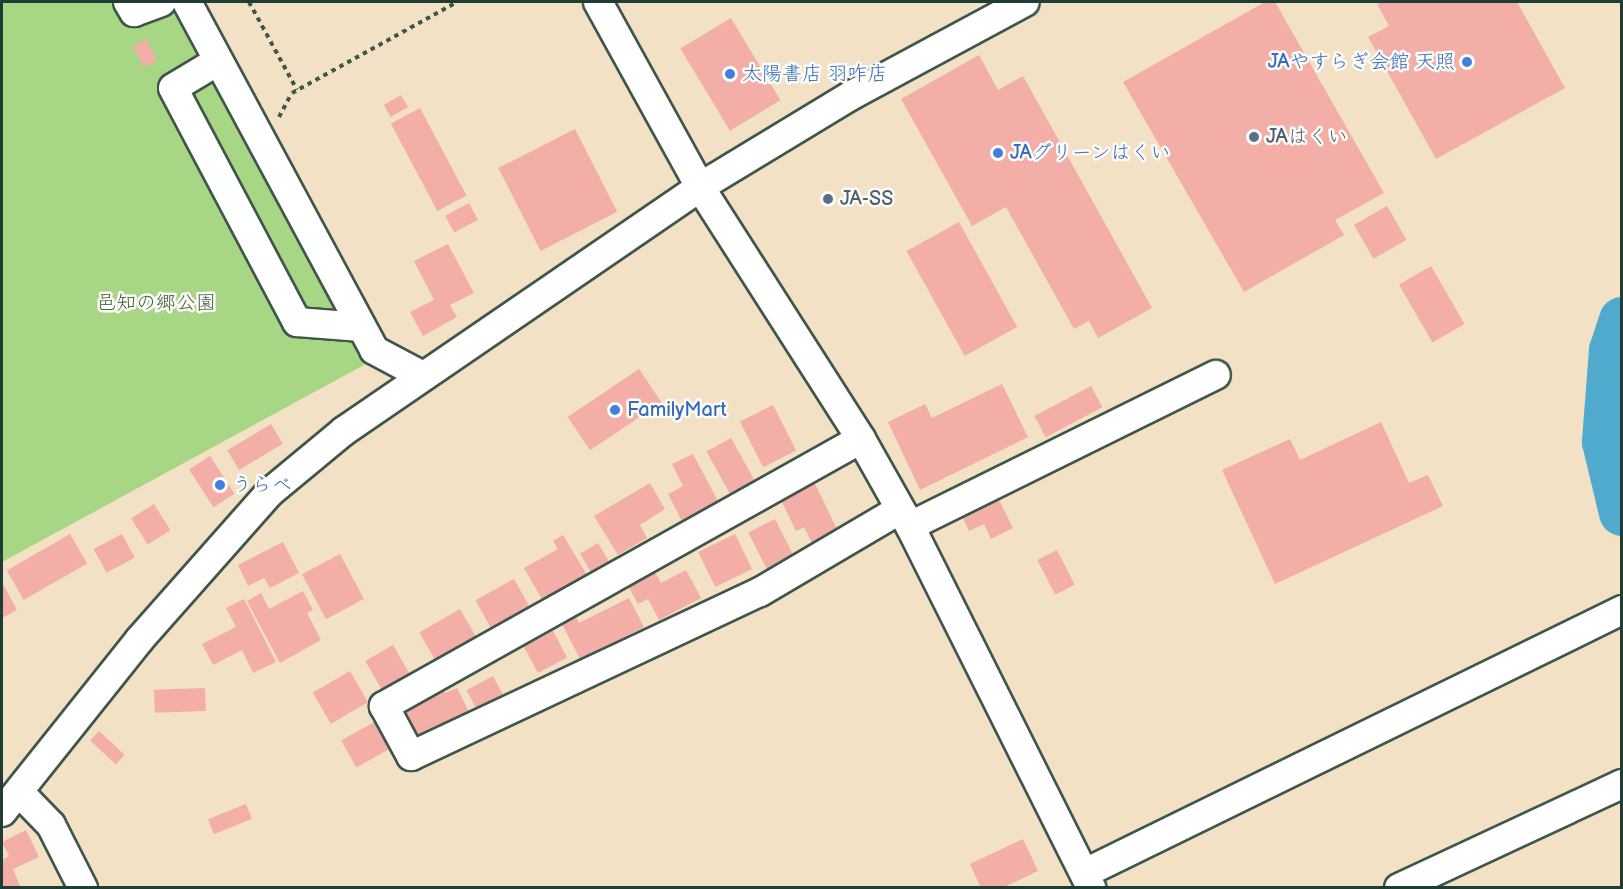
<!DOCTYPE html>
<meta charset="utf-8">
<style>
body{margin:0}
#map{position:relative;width:1623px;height:889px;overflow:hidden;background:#f3e1c6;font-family:"Balsamiq Sans","Klee One",sans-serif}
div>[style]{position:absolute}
.green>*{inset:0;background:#a7d684}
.river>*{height:46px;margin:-23px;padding:0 23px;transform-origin:23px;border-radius:23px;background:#4faacd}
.building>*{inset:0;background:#f2aea7;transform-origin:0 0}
.path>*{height:4px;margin-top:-2px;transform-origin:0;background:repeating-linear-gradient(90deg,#3f564a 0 4.5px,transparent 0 9px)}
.roads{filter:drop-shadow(2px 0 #3f564a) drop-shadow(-2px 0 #3f564a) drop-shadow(0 2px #3f564a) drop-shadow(0 -2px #3f564a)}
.minor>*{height:28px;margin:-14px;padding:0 14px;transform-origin:14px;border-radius:14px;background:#fff}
.dots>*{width:16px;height:16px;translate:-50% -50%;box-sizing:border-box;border:3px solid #fdfcf7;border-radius:50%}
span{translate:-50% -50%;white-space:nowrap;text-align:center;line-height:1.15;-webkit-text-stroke:5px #fdfcf7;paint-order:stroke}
.shop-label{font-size:20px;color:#366cbe}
.right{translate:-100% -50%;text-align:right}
.left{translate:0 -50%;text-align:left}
.service-label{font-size:20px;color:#4e5e75}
.park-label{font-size:20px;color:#416348}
.frame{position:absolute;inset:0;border:3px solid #1f3d34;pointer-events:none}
</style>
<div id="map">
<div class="green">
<div style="clip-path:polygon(2px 2px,168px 2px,364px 365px,2px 562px)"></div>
</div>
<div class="river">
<div style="left:1622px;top:320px;width:32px;rotate:108deg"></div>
<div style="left:1612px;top:350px;width:92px;rotate:94.4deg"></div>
<div style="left:1605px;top:442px;width:73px;rotate:76.5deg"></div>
</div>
<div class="building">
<div style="clip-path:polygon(1265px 2px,1275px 2px,1384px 193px,1335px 220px,1344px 235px,1244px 292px,1123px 82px)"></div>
<div style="clip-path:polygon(1382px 2px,1517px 2px,1565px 88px,1436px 159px,1368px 37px,1389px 26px,1377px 4px)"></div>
<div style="left:731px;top:18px;width:96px;height:59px;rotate:59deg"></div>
<div style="left:146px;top:39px;width:24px;height:15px;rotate:62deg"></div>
<div style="clip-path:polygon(979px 55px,998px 90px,1023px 76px,1152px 308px,1098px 338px,1089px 321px,1074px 329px,1006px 207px,972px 226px,901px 99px)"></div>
<div style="left:401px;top:95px;width:14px;height:20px;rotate:60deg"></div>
<div style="left:420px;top:108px;width:99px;height:33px;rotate:62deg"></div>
<div style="left:575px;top:129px;width:93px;height:86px;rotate:63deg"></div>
<div style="left:469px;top:203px;width:19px;height:27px;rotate:62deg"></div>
<div style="left:1387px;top:206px;width:39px;height:38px;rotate:60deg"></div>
<div style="left:959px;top:222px;width:120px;height:60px;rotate:61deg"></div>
<div style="clip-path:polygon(448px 244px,474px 293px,450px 305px,457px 317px,423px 336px,410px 312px,434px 300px,414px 261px)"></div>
<div style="left:1431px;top:266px;width:67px;height:37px;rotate:60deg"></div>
<div style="left:639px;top:369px;width:40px;height:86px;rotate:56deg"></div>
<div style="clip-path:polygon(1002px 384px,1028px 437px,920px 490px,888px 422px,925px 404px,932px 418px)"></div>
<div style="left:1091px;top:386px;width:24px;height:64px;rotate:62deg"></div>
<div style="left:773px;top:405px;width:51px;height:37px;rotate:63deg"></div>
<div style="clip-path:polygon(1381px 422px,1409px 483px,1428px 475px,1443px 506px,1275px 584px,1222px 470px,1290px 439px,1300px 460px)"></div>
<div style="left:271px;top:424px;width:23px;height:51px;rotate:59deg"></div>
<div style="left:731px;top:438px;width:48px;height:28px;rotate:61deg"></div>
<div style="clip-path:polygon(693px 454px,720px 505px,684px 525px,668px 494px,683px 486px,672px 464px)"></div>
<div style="left:210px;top:456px;width:45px;height:25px;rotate:57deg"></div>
<div style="clip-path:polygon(814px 482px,838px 531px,812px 543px,804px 527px,796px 531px,780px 498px)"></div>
<div style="clip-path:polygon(650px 483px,665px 509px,640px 525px,647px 538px,618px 555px,594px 516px)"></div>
<div style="clip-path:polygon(997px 496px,1013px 528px,991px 539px,984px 524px,969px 531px,961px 514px)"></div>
<div style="left:154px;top:504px;width:31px;height:27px;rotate:58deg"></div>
<div style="left:775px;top:519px;width:42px;height:30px;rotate:63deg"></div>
<div style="left:70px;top:534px;width:34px;height:73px;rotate:60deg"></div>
<div style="left:122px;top:534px;width:27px;height:32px;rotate:62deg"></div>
<div style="left:735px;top:534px;width:39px;height:41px;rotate:64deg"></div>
<div style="clip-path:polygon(563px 535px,587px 575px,543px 601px,524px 568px,558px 549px,553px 541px)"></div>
<div style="clip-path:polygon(283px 542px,299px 573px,270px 588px,264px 578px,248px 586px,238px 565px)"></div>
<div style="left:598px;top:543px;width:27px;height:21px;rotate:59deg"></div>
<div style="left:1057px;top:550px;width:39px;height:22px;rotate:63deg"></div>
<div style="left:340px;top:554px;width:51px;height:43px;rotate:62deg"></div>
<div style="clip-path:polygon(653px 568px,661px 583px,686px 570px,701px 598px,659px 620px,648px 599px,638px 604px,626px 582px)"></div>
<div style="left:514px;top:579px;width:31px;height:44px;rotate:61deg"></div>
<div style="clip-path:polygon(2px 582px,17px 610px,2px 618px)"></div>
<div style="clip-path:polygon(303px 591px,313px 610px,307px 613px,321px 640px,280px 663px,247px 601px,261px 593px,269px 609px)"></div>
<div style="clip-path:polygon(629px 598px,644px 627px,580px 659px,560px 620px,574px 613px,579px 623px)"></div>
<div style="clip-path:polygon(244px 599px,276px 662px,253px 673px,242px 650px,213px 665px,202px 644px,236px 627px,226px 608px)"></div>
<div style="left:460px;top:609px;width:32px;height:47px;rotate:60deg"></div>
<div style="left:553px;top:631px;width:30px;height:33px;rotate:62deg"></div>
<div style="left:393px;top:645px;width:34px;height:32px;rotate:60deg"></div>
<div style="left:350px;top:671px;width:36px;height:43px;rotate:60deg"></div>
<div style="left:493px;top:676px;width:21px;height:30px;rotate:62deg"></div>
<div style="clip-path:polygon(441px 684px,445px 693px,457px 688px,470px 714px,417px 741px,400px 705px)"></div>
<div style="left:205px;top:688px;width:23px;height:51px;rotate:88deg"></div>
<div style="left:378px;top:720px;width:31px;height:42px;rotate:61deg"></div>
<div style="left:99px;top:731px;width:35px;height:13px;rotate:43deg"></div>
<div style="left:246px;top:804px;width:16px;height:41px;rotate:68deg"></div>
<div style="clip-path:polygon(26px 830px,39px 857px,13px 869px,21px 888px,2px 888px,2px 860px,9px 856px,2px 842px)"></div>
<div style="clip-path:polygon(1023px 839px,1038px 871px,1002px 888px,981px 888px,970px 864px)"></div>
</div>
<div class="path">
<div style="left:249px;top:2px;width:100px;rotate:61.4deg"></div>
<div style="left:279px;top:117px;width:27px;rotate:-62deg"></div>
<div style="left:292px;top:93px;width:188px;rotate:-28.9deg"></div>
</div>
<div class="roads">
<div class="minor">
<div style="left:128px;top:2px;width:12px;rotate:59deg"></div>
<div style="left:134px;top:12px;width:29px;rotate:-20deg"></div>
<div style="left:187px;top:2px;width:395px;rotate:61.7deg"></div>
<div style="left:374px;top:350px;width:53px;rotate:28deg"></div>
<div style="left:598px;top:2px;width:211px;rotate:61.1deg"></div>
<div style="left:700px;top:187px;width:299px;rotate:57.4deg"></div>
<div style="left:861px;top:439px;width:100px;rotate:60.6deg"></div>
<div style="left:910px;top:526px;width:405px;rotate:63.4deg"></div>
<div style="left:218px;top:61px;width:52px;rotate:149deg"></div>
<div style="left:173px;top:88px;width:265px;rotate:62.1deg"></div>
<div style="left:297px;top:322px;width:64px;rotate:4.5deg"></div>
<div style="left:861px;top:439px;width:547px;rotate:150.76deg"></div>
<div style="left:384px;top:706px;width:57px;rotate:61.6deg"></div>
<div style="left:411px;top:756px;width:386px;rotate:-25.2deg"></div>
<div style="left:760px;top:592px;width:161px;rotate:-30.5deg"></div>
<div style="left:910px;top:526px;width:341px;rotate:-26.3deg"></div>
<div style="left:19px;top:792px;width:46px;rotate:45.9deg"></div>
<div style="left:51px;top:825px;width:71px;rotate:63.1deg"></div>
<div style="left:2px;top:812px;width:221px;rotate:-51.4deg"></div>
<div style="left:140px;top:639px;width:195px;rotate:-48.5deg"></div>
<div style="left:269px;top:493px;width:97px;rotate:-39.6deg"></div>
<div style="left:344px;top:431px;width:432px;rotate:-34.4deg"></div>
<div style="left:700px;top:187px;width:178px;rotate:-31.2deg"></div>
<div style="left:852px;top:95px;width:196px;rotate:-28.3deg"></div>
<div style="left:1085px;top:873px;width:598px;rotate:-26.09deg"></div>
<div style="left:1399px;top:888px;width:246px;rotate:-25deg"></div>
</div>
</div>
<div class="dots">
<div style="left:1467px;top:62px;background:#3f7fe0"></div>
<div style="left:730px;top:74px;background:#3f7fe0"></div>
<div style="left:1254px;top:137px;background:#5c6f8a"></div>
<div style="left:998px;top:153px;background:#3f7fe0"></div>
<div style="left:828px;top:199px;background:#5c6f8a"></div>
<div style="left:615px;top:410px;background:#3f7fe0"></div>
<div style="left:220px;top:485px;background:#3f7fe0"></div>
</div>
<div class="shop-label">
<span class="right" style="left:1455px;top:62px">JAやすらぎ会館 天照</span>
<span class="left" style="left:742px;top:74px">太陽書店 羽咋店</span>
<span class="left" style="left:1010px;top:153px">JAグリーンはくい</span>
<span class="left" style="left:627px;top:410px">FamilyMart</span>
<span class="left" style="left:232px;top:485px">うらべ</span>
</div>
<div class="service-label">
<span class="left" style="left:1266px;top:137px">JAはくい</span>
<span class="left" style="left:840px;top:199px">JA-SS</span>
</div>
<div class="park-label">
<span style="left:156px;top:303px">邑知の郷公園</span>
</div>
<div class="frame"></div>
</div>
